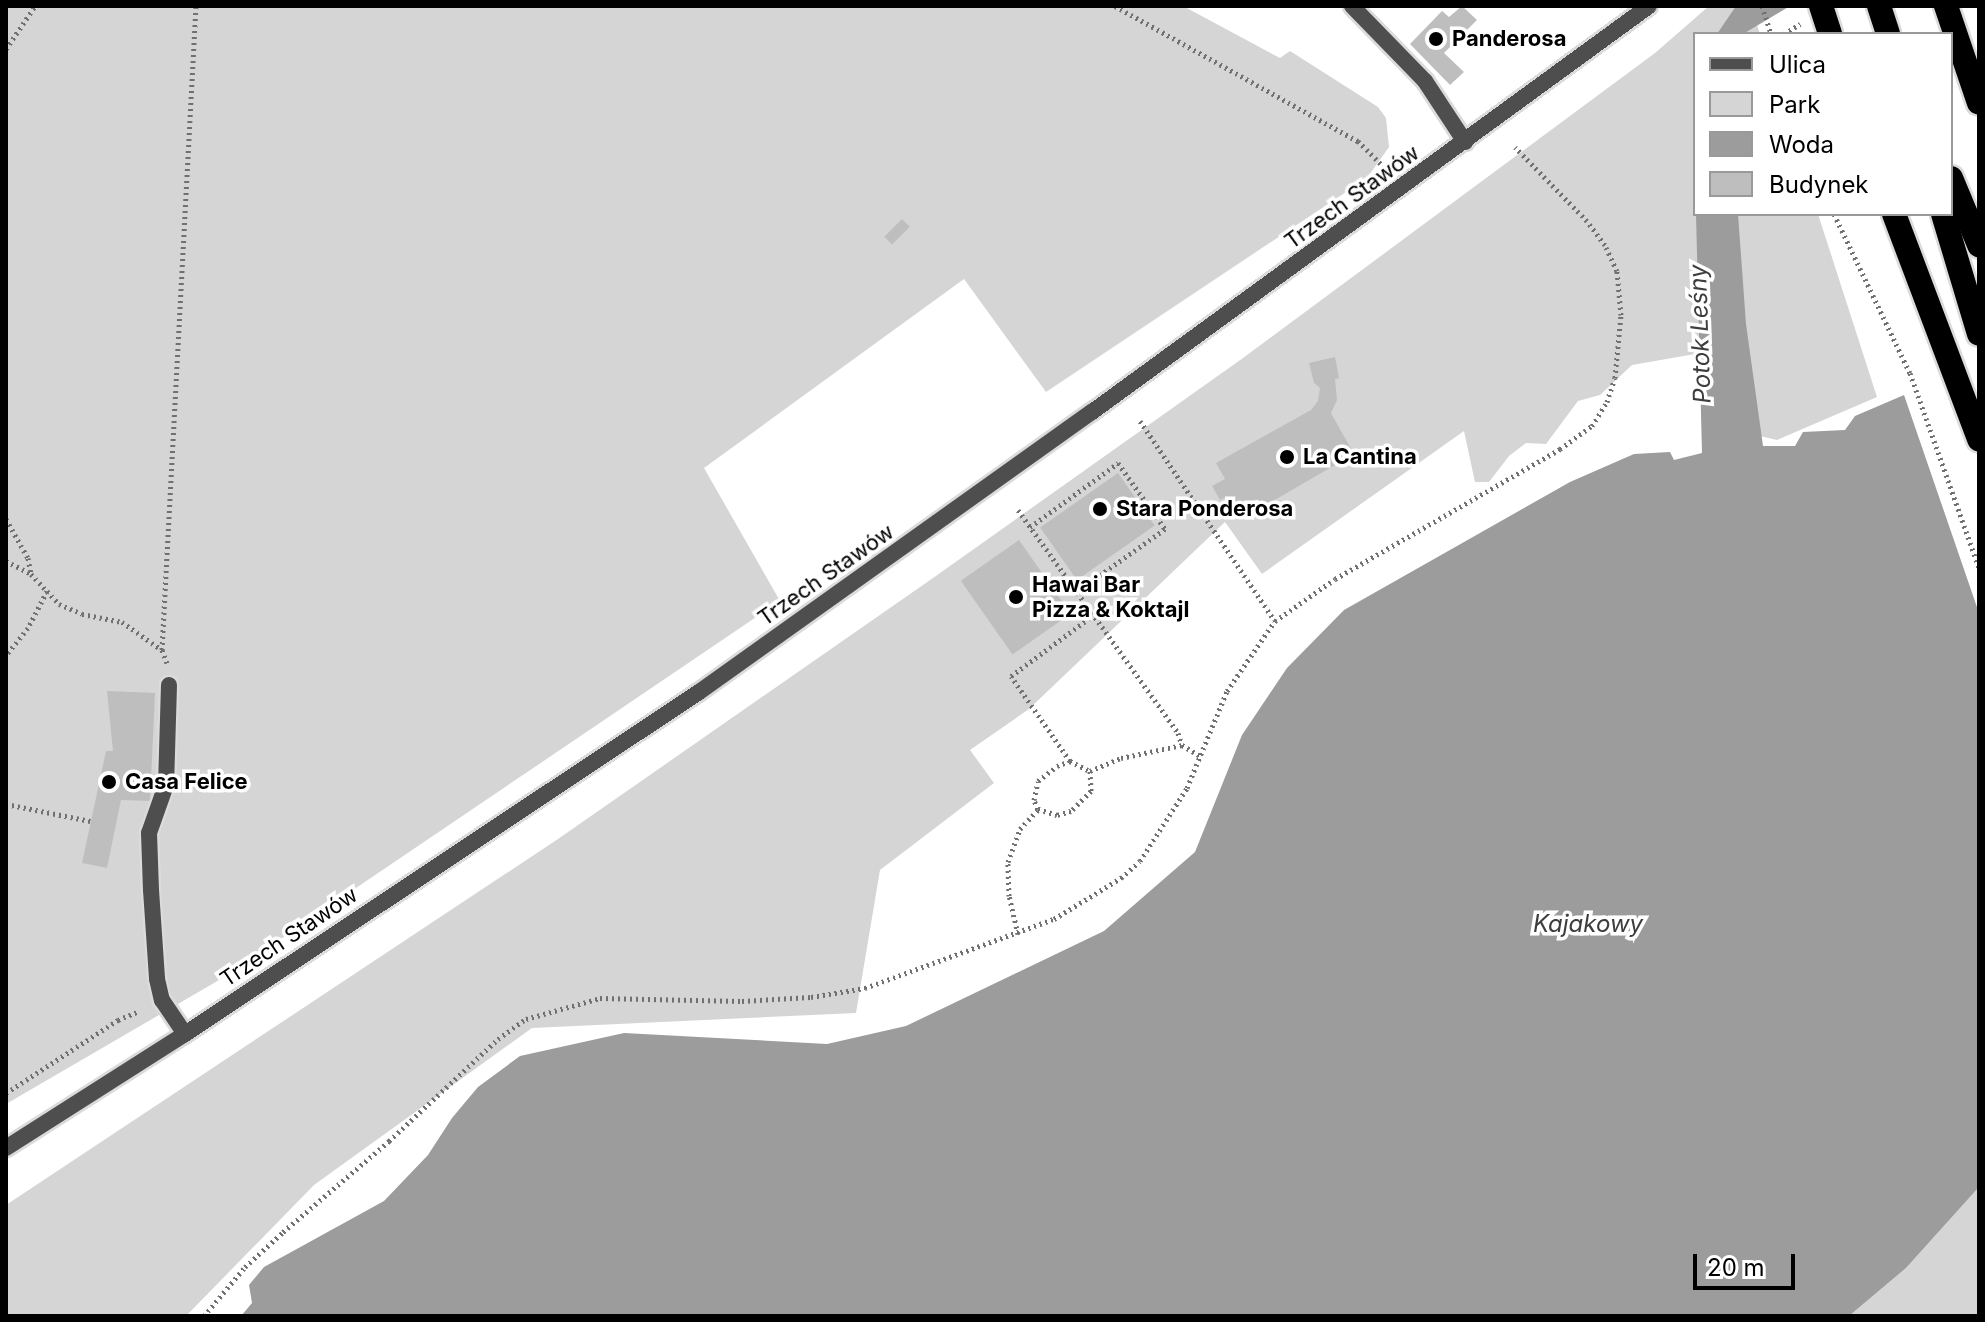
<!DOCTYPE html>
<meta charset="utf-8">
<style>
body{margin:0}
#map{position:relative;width:1985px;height:1322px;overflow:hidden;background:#fff;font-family:Inter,sans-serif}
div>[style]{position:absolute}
.green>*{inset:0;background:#d5d5d5}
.water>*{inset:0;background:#9c9c9c}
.building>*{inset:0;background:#bebebe;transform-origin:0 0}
.path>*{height:5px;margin-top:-2.5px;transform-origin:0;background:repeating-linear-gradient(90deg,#707070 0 2px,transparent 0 6px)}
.roads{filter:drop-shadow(2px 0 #dbdbdb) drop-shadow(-2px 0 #dbdbdb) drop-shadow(0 2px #dbdbdb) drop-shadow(0 -2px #dbdbdb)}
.lane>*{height:16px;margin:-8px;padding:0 8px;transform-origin:8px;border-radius:8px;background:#4e4e4e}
.street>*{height:16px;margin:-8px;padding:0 8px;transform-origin:8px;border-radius:8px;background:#4e4e4e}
.highway>*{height:24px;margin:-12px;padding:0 12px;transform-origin:12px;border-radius:12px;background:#000}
.bridges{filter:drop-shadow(2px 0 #dbdbdb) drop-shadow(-2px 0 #dbdbdb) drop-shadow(0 2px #dbdbdb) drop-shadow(0 -2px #dbdbdb)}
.highway-bridge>*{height:24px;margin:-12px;padding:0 12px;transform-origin:12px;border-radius:12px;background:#000}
.dots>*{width:22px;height:22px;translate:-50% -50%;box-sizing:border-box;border:4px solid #fff;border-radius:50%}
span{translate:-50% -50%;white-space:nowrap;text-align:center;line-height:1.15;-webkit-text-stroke:7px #fff;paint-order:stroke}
.poi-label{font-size:22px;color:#000;font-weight:700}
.left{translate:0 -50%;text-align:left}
.street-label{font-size:22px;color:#000}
.water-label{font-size:24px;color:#3d3d3d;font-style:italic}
.frame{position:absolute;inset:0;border:8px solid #000;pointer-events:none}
.legend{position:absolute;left:1693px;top:32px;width:260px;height:184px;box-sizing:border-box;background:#fff;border:2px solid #999;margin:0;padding:10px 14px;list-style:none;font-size:24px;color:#000}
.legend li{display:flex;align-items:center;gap:16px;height:40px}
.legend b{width:40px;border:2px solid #999}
.scale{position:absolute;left:1693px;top:1254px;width:102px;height:36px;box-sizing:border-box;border:4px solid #000;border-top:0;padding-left:10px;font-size:24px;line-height:28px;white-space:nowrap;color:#000;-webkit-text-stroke:6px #fff;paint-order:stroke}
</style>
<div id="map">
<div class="green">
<div style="clip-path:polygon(6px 6px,1183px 6px,1280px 58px,1290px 51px,1378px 107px,1386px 118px,1389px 147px,1367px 178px,1046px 392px,964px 279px,704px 468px,780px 601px,226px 976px,6px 1104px)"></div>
<div style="clip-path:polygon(1709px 6px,1751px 6px,1760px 34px,1695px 34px,1695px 214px,1818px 214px,1877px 397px,1777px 440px,1747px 433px,1745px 365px,1695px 354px,1632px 365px,1600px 395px,1578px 401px,1546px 444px,1526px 443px,1509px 456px,1489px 482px,1475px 482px,1464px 431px,1262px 574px,1225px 522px,1029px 709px,970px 750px,994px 783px,880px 870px,856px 1013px,532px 1028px,314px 1185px,186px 1316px,6px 1316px,6px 1205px,558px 839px,933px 578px,1243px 358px,1655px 53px)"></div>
<div style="clip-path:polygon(1979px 1187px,1979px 1316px,1849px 1316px,1906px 1268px)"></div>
</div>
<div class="water">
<div style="clip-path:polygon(1736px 6px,1790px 6px,1743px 34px,1717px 34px)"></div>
<div style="clip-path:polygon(1696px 214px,1738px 214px,1746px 324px,1763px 446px,1795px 446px,1803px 432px,1845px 430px,1855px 416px,1904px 395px,1979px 613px,1979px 1187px,1906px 1268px,1849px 1316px,241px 1316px,252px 1303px,249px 1285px,264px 1267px,384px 1201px,428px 1155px,452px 1118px,478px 1087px,520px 1056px,624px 1033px,827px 1044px,906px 1026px,1104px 931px,1195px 852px,1242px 735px,1287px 668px,1344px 610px,1570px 482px,1634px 454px,1670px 452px,1674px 460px,1702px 453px)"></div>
</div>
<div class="building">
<div style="clip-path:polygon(1462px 6px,1477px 20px,1444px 53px,1464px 72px,1450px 85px,1410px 44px,1442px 11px,1449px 17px)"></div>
<div style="left:902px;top:219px;width:11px;height:25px;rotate:45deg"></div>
<div style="clip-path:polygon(1335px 357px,1339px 378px,1335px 379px,1337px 400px,1331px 413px,1354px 454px,1240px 520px,1226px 497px,1220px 500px,1212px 486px,1225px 479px,1216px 463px,1311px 410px,1318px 401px,1320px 388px,1314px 383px,1309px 363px)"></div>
<div style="left:1118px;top:473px;width:64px;height:95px;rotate:55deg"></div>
<div style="left:1019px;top:540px;width:90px;height:71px;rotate:55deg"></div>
<div style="clip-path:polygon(107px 691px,155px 693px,150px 801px,121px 800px,107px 868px,82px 863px,106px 751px,113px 751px)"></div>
</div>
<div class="path">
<div style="left:1115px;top:6px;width:278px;rotate:29.1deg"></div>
<div style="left:1358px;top:141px;width:41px;rotate:45deg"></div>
<div style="left:1762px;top:6px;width:29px;rotate:72deg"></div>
<div style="left:1784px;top:34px;width:19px;rotate:-32deg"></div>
<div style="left:6px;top:49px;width:52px;rotate:-56deg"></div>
<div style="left:1834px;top:214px;width:176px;rotate:64.5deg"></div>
<div style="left:1910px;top:373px;width:207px;rotate:70.5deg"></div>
<div style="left:1140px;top:421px;width:241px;rotate:56deg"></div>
<div style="left:1018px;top:510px;width:274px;rotate:54.3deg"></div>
<div style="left:1178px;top:733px;width:13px;rotate:72deg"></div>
<div style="left:1182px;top:745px;width:21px;rotate:31deg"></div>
<div style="left:6px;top:519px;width:45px;rotate:60.6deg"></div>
<div style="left:28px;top:558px;width:16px;rotate:79deg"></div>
<div style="left:1030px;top:527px;width:109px;rotate:-36deg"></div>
<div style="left:1118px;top:463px;width:81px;rotate:54.5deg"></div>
<div style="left:1165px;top:529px;width:109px;rotate:144.7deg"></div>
<div style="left:6px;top:561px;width:28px;rotate:27deg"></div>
<div style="left:31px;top:574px;width:23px;rotate:47deg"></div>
<div style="left:47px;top:591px;width:42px;rotate:117.2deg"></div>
<div style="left:28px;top:628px;width:35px;rotate:129deg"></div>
<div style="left:47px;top:591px;width:18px;rotate:47deg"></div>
<div style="left:59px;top:604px;width:25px;rotate:23deg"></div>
<div style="left:82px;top:614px;width:41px;rotate:11.3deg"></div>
<div style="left:122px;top:622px;width:49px;rotate:35deg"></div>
<div style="left:167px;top:663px;width:14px;rotate:-111deg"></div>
<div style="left:162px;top:650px;width:645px;rotate:-86.98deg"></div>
<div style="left:1070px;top:761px;width:103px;rotate:-124.8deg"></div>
<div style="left:1011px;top:676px;width:101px;rotate:-36.5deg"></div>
<div style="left:1070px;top:761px;width:22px;rotate:27deg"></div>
<div style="left:1090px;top:771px;width:20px;rotate:87deg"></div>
<div style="left:1091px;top:791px;width:28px;rotate:135deg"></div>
<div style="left:1071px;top:811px;width:15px;rotate:164deg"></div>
<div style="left:1057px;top:815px;width:20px;rotate:-162deg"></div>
<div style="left:1038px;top:809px;width:10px;rotate:-114deg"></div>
<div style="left:1034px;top:800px;width:19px;rotate:-78deg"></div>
<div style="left:1038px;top:781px;width:24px;rotate:-38deg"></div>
<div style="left:1057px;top:766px;width:14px;rotate:-21deg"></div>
<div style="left:1090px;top:771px;width:34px;rotate:-23deg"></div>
<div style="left:1121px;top:758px;width:62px;rotate:-12deg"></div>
<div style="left:6px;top:804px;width:86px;rotate:11.4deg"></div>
<div style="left:1018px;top:934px;width:39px;rotate:-103deg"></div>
<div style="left:1009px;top:896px;width:34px;rotate:-92deg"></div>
<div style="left:1008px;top:862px;width:35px;rotate:-70deg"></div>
<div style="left:1020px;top:829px;width:26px;rotate:-47deg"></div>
<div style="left:6px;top:1093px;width:134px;rotate:-33.1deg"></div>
<div style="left:118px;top:1020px;width:23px;rotate:-23deg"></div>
<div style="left:204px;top:1316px;width:64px;rotate:-50.1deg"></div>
<div style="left:245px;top:1267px;width:52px;rotate:-42.6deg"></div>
<div style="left:283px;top:1232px;width:140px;rotate:-40.6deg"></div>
<div style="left:389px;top:1141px;width:149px;rotate:-43.1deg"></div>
<div style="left:498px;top:1039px;width:34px;rotate:-36deg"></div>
<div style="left:526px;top:1019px;width:77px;rotate:-15.8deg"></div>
<div style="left:600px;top:998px;width:142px;rotate:1.2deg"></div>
<div style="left:742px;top:1001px;width:69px;rotate:-3.3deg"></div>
<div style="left:811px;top:997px;width:55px;rotate:-9.5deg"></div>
<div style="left:865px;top:988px;width:201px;rotate:-20.1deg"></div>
<div style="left:1054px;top:919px;width:79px;rotate:-31.5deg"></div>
<div style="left:1121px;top:878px;width:25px;rotate:-42deg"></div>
<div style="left:1140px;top:861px;width:87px;rotate:-57.2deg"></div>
<div style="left:1187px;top:788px;width:105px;rotate:-67.6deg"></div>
<div style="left:1227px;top:691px;width:85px;rotate:-55.6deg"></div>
<div style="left:1275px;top:621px;width:73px;rotate:-35deg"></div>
<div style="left:1335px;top:579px;width:260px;rotate:-30deg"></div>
<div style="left:1560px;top:449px;width:39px;rotate:-36deg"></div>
<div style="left:1592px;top:426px;width:28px;rotate:-58deg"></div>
<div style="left:1607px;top:402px;width:25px;rotate:-72deg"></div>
<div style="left:1615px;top:378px;width:63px;rotate:-84.6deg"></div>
<div style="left:1621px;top:315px;width:44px;rotate:-95.2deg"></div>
<div style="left:1617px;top:271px;width:29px;rotate:-115deg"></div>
<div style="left:1605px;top:245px;width:30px;rotate:-127deg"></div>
<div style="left:1587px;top:221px;width:103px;rotate:-134.2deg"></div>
</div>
<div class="roads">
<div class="lane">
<div style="left:1352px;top:6px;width:105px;rotate:45.8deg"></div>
<div style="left:1425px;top:81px;width:73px;rotate:56.7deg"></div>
<div style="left:169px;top:685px;width:100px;rotate:91.7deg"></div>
<div style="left:166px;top:785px;width:51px;rotate:109.5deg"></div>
<div style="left:149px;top:833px;width:57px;rotate:88deg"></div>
<div style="left:151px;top:890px;width:89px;rotate:86.1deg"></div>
<div style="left:157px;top:979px;width:22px;rotate:77deg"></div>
<div style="left:162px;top:1000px;width:41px;rotate:55.9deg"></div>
</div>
<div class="street">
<div style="left:6px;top:1148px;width:212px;rotate:-32.5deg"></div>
<div style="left:185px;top:1034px;width:617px;rotate:-33.64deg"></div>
<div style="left:699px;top:692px;width:483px;rotate:-35.5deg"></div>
<div style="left:1092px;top:412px;width:689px;rotate:-36.09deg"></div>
</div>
<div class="highway">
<div style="left:1879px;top:6px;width:29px;rotate:72deg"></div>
<div style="left:1946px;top:6px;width:102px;rotate:71.2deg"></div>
<div style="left:1951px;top:178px;width:73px;rotate:67.3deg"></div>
<div style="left:1894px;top:214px;width:241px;rotate:69.3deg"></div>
<div style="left:1943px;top:214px;width:125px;rotate:73.3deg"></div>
</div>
</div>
<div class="bridges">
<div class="highway-bridge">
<div style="left:1821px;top:6px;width:29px;rotate:72deg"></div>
</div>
</div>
<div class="dots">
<div style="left:1436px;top:39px;background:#000"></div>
<div style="left:1287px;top:457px;background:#000"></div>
<div style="left:1100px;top:509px;background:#000"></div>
<div style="left:1016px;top:597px;background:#000"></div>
<div style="left:109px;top:782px;background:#000"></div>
</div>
<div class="poi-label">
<span class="left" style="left:1452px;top:39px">Panderosa</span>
<span class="left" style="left:1303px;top:457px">La Cantina</span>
<span class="left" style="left:1116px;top:509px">Stara Ponderosa</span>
<span class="left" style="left:1032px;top:597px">Hawai Bar<br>Pizza &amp; Koktajl</span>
<span class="left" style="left:125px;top:782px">Casa Felice</span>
</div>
<div class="street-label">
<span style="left:1352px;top:197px;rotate:-36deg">Trzech Stawów</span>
<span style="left:826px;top:575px;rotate:-35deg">Trzech Stawów</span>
<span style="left:289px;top:937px;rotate:-34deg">Trzech Stawów</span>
</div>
<div class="water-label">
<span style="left:1700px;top:334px;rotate:-92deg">Potok Leśny</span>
<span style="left:1588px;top:924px">Kajakowy</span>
</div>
<div class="frame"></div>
<ul class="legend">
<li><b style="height:10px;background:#4e4e4e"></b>Ulica</li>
<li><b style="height:22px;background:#d5d5d5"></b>Park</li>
<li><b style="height:22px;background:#9c9c9c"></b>Woda</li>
<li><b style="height:22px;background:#bebebe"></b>Budynek</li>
</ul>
<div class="scale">20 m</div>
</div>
